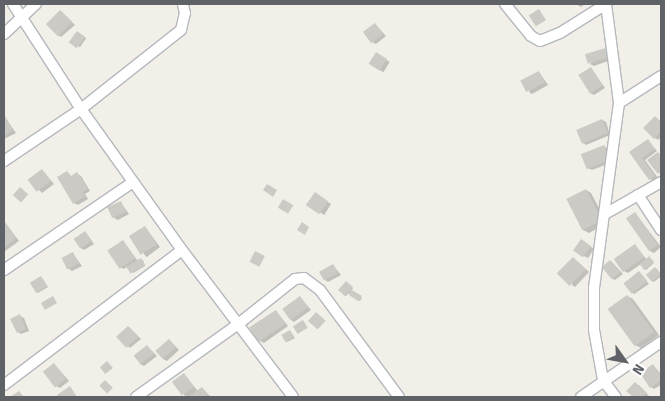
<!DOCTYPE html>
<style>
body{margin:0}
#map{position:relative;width:665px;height:401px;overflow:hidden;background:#f1efe8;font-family:"Fira Sans",sans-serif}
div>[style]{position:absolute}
.shadow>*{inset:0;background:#0003;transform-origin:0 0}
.building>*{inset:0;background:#cccac5;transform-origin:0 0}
.roads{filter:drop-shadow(1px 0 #b5b8bc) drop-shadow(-1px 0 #b5b8bc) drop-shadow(0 1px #b5b8bc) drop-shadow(0 -1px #b5b8bc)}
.minor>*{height:10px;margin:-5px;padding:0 5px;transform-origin:5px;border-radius:5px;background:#fff}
span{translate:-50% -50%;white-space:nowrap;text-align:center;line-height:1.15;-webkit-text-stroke:4px #fff;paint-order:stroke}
.frame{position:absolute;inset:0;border:5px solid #5f6368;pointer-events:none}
.north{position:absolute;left:600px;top:336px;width:50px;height:50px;-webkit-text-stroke:4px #fff;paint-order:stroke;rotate:122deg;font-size:14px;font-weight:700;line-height:20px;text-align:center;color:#5f6368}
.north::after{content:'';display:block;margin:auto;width:18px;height:22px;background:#5f6368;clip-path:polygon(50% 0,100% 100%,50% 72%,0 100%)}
</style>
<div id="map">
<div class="shadow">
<div style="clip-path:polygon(576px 4px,585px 4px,581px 7px)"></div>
<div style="clip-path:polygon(61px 11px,75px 25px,61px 37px,58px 35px)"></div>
<div style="clip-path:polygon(375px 24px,386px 36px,376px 44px,372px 42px)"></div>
<div style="left:77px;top:32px;width:11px;height:11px;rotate:34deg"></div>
<div style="clip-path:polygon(605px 50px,608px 52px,611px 60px,594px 66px,590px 64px)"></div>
<div style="left:377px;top:54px;width:15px;height:12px;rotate:32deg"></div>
<div style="clip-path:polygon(591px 68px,605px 88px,594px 95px,590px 93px)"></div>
<div style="clip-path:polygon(539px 72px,548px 85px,532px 94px,529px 92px)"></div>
<div style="clip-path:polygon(4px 116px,16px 133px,4px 139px)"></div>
<div style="clip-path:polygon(655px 117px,661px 122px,661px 137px,658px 140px,655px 138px)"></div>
<div style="clip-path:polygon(602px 120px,606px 122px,610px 135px,586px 145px,583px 143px)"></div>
<div style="clip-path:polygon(648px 141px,657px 151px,645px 160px,658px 178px,653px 182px,631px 153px)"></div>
<div style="clip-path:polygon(604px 146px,607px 148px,613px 162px,592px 170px,588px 168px)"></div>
<div style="clip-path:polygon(43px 171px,54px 184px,42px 193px,30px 180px)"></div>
<div style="clip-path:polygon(67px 172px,72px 177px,77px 174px,81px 176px,90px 191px,85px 194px,88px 199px,78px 205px,74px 203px)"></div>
<div style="clip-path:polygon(586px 190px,591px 193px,607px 223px,589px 233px,583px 230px,568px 200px)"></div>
<div style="left:315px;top:194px;width:19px;height:13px;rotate:32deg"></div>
<div style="clip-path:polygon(121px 203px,129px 214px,118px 220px,114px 218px)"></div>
<div style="clip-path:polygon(635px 213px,661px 247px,654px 253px,650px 251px)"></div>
<div style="clip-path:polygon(4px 221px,19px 241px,4px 252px)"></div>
<div style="left:145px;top:227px;width:25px;height:17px;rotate:53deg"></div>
<div style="clip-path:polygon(85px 232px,94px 244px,84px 250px,81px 248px)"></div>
<div style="clip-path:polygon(582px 240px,594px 249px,588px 258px,584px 256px)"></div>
<div style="clip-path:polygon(123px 241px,138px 261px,143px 260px,145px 266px,133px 273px,128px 266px,124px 269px,120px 267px)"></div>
<div style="clip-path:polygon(635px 245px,647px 260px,651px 259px,654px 263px,646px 270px,641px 264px,628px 273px,624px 271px)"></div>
<div style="clip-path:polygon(73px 254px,82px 266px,72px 271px,69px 269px)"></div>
<div style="clip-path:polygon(577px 261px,589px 272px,575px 287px,572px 285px)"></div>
<div style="clip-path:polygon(611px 261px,623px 274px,615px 280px,611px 278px)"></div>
<div style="clip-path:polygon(333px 265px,341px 275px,328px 282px,325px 280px)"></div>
<div style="clip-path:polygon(657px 269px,661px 276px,654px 282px,652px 281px)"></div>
<div style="clip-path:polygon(639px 272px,649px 284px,634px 294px,631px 292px)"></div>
<div style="clip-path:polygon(42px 278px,48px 287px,38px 293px,37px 292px)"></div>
<div style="clip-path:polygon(347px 283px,353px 288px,351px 291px,362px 298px,360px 301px,349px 293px,346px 296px,339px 290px)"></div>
<div style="clip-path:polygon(627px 296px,633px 299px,659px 335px,641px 348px,635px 345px)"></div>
<div style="clip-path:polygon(300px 297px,311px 310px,294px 322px,291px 320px)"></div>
<div style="clip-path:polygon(276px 311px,288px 326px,264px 343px,260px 341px)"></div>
<div style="clip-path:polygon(20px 316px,24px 318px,29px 331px,21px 334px,18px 332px)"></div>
<div style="clip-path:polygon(129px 327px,141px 339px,130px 348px,117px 336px)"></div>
<div style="clip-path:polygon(290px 331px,295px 338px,287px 342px,282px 335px)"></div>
<div style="clip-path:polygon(169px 340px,179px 350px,167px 361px,163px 359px)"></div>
<div style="clip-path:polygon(147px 346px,157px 356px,144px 366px,140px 364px)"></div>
<div style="clip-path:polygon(54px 364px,69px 381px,60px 388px,56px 386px)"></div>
<div style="clip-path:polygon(653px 365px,661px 374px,661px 385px,654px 389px,651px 387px)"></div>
<div style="clip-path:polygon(184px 375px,198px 391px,202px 388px,211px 397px,188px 397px,184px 395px)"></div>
<div style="clip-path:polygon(639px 385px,649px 396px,648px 397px,635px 397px,628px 391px)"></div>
</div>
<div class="building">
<div style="left:539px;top:9px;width:13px;height:12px;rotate:58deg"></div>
<div style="left:60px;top:10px;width:17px;height:20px;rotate:45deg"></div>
<div style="left:375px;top:23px;width:14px;height:15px;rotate:54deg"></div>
<div style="left:77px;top:31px;width:10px;height:14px;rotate:37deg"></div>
<div style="left:605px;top:48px;width:10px;height:21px;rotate:73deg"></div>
<div style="left:376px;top:52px;width:13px;height:14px;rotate:32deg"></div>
<div style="left:591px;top:67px;width:22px;height:15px;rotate:58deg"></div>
<div style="left:539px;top:71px;width:13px;height:21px;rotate:63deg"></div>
<div style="clip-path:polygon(4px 114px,13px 130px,4px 136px)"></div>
<div style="clip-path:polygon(655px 116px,661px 122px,661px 131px,654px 139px,643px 128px)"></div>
<div style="left:602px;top:119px;width:15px;height:28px;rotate:67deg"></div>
<div style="clip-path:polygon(648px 139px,655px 149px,642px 158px,655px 176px,649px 180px,629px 152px)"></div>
<div style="left:604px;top:145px;width:16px;height:25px;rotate:68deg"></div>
<div style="clip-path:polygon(658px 152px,661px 156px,661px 171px,658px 174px,647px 160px)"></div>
<div style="left:42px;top:169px;width:15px;height:18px;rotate:53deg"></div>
<div style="clip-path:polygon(67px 171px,71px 176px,77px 172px,88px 189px,83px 192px,85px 196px,73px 204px,57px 177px)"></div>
<div style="clip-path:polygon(267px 184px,277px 190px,273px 197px,263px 190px)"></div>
<div style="left:20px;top:187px;width:11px;height:11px;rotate:41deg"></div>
<div style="left:586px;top:189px;width:35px;height:22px;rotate:63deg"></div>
<div style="left:315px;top:192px;width:16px;height:16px;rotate:35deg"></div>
<div style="left:283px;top:199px;width:12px;height:10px;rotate:31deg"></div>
<div style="left:121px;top:201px;width:12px;height:15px;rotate:66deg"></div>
<div style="left:635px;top:212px;width:40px;height:11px;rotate:55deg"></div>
<div style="clip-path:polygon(4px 221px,16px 238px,4px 248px)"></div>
<div style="clip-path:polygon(302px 222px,309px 227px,305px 235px,297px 230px)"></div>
<div style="left:145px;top:226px;width:22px;height:19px;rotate:58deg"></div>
<div style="left:85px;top:231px;width:12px;height:14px;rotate:55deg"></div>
<div style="left:581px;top:239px;width:12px;height:14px;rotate:35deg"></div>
<div style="left:123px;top:240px;width:22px;height:19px;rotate:56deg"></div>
<div style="left:635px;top:244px;width:16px;height:26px;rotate:55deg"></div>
<div style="left:255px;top:251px;width:11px;height:12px;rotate:27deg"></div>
<div style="left:73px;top:252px;width:13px;height:13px;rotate:63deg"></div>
<div style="clip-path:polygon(649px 256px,654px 262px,644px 270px,640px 264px)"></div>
<div style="left:573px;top:257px;width:18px;height:23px;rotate:45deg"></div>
<div style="left:141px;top:258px;width:8px;height:17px;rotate:60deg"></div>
<div style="left:610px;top:260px;width:16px;height:11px;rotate:50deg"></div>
<div style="left:333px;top:264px;width:10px;height:16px;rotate:61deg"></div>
<div style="left:655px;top:267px;width:9px;height:12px;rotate:49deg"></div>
<div style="left:639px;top:271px;width:13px;height:20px;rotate:51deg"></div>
<div style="left:41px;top:276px;width:12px;height:13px;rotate:59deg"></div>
<div style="left:346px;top:281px;width:9px;height:12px;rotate:41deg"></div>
<div style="clip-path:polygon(352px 290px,362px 296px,358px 301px,349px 295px)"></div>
<div style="left:627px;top:295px;width:46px;height:24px;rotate:54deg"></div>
<div style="left:53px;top:296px;width:8px;height:14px;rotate:60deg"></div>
<div style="left:300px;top:296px;width:14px;height:22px;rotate:54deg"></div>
<div style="left:276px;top:310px;width:17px;height:32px;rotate:57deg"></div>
<div style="left:316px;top:312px;width:13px;height:12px;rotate:42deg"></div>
<div style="clip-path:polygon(20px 314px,26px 329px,17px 333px,10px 319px)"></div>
<div style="left:303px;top:320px;width:9px;height:12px;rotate:58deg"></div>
<div style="left:128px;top:326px;width:15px;height:16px;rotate:48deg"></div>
<div style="left:290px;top:330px;width:8px;height:10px;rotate:60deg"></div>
<div style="left:169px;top:339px;width:11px;height:18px;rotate:49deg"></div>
<div style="left:147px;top:345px;width:11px;height:17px;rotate:52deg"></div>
<div style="clip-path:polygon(107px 361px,113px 368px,105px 374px,100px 367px)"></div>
<div style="left:54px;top:363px;width:20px;height:14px;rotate:53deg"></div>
<div style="clip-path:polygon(653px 364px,661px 376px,661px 381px,650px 388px,640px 373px)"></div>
<div style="left:184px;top:373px;width:17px;height:15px;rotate:54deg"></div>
<div style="left:105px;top:380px;width:11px;height:8px;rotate:45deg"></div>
<div style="clip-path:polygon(635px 382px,647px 393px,642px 397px,633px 397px,626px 391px)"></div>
<div style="clip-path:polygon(70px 386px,77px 397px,58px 397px,57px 395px)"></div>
<div style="clip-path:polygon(202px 387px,208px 395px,206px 397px,188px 397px)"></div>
<div style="clip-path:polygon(19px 391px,24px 397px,10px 397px)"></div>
</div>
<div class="roads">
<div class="minor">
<div style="left:13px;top:4px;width:125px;rotate:57.1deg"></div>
<div style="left:81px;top:109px;width:173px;rotate:54.4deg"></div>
<div style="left:182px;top:250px;width:184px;rotate:52.9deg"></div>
<div style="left:505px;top:4px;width:41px;rotate:50.9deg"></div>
<div style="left:531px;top:36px;width:10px;rotate:29deg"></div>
<div style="left:540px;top:41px;width:22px;rotate:-22deg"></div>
<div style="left:560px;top:33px;width:54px;rotate:-32.2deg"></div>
<div style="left:606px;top:4px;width:100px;rotate:82.5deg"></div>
<div style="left:619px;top:103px;width:187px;rotate:97.7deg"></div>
<div style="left:594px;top:288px;width:42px;rotate:90deg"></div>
<div style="left:594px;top:330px;width:51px;rotate:79.8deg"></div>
<div style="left:603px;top:380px;width:21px;rotate:53deg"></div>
<div style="left:4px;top:34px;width:44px;rotate:-43.2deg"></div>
<div style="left:619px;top:103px;width:50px;rotate:-32.7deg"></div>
<div style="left:4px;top:161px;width:93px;rotate:-34deg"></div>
<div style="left:81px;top:109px;width:127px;rotate:-38.3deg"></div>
<div style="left:181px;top:30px;width:17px;rotate:-77deg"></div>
<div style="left:185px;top:13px;width:9px;rotate:-103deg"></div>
<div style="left:638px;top:195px;width:42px;rotate:56.7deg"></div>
<div style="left:605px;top:214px;width:64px;rotate:-29.7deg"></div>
<div style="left:4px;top:270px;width:156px;rotate:-34.3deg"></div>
<div style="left:4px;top:385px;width:223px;rotate:-37.2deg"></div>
<div style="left:136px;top:397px;width:124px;rotate:-35.5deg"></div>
<div style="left:237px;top:325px;width:74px;rotate:-38.4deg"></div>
<div style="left:295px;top:279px;width:9px;rotate:-6deg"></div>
<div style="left:304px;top:278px;width:20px;rotate:37deg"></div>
<div style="left:320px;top:290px;width:133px;rotate:53.6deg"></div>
<div style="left:581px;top:397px;width:97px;rotate:-34.5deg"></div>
</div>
</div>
<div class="frame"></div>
<div class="north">N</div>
</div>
